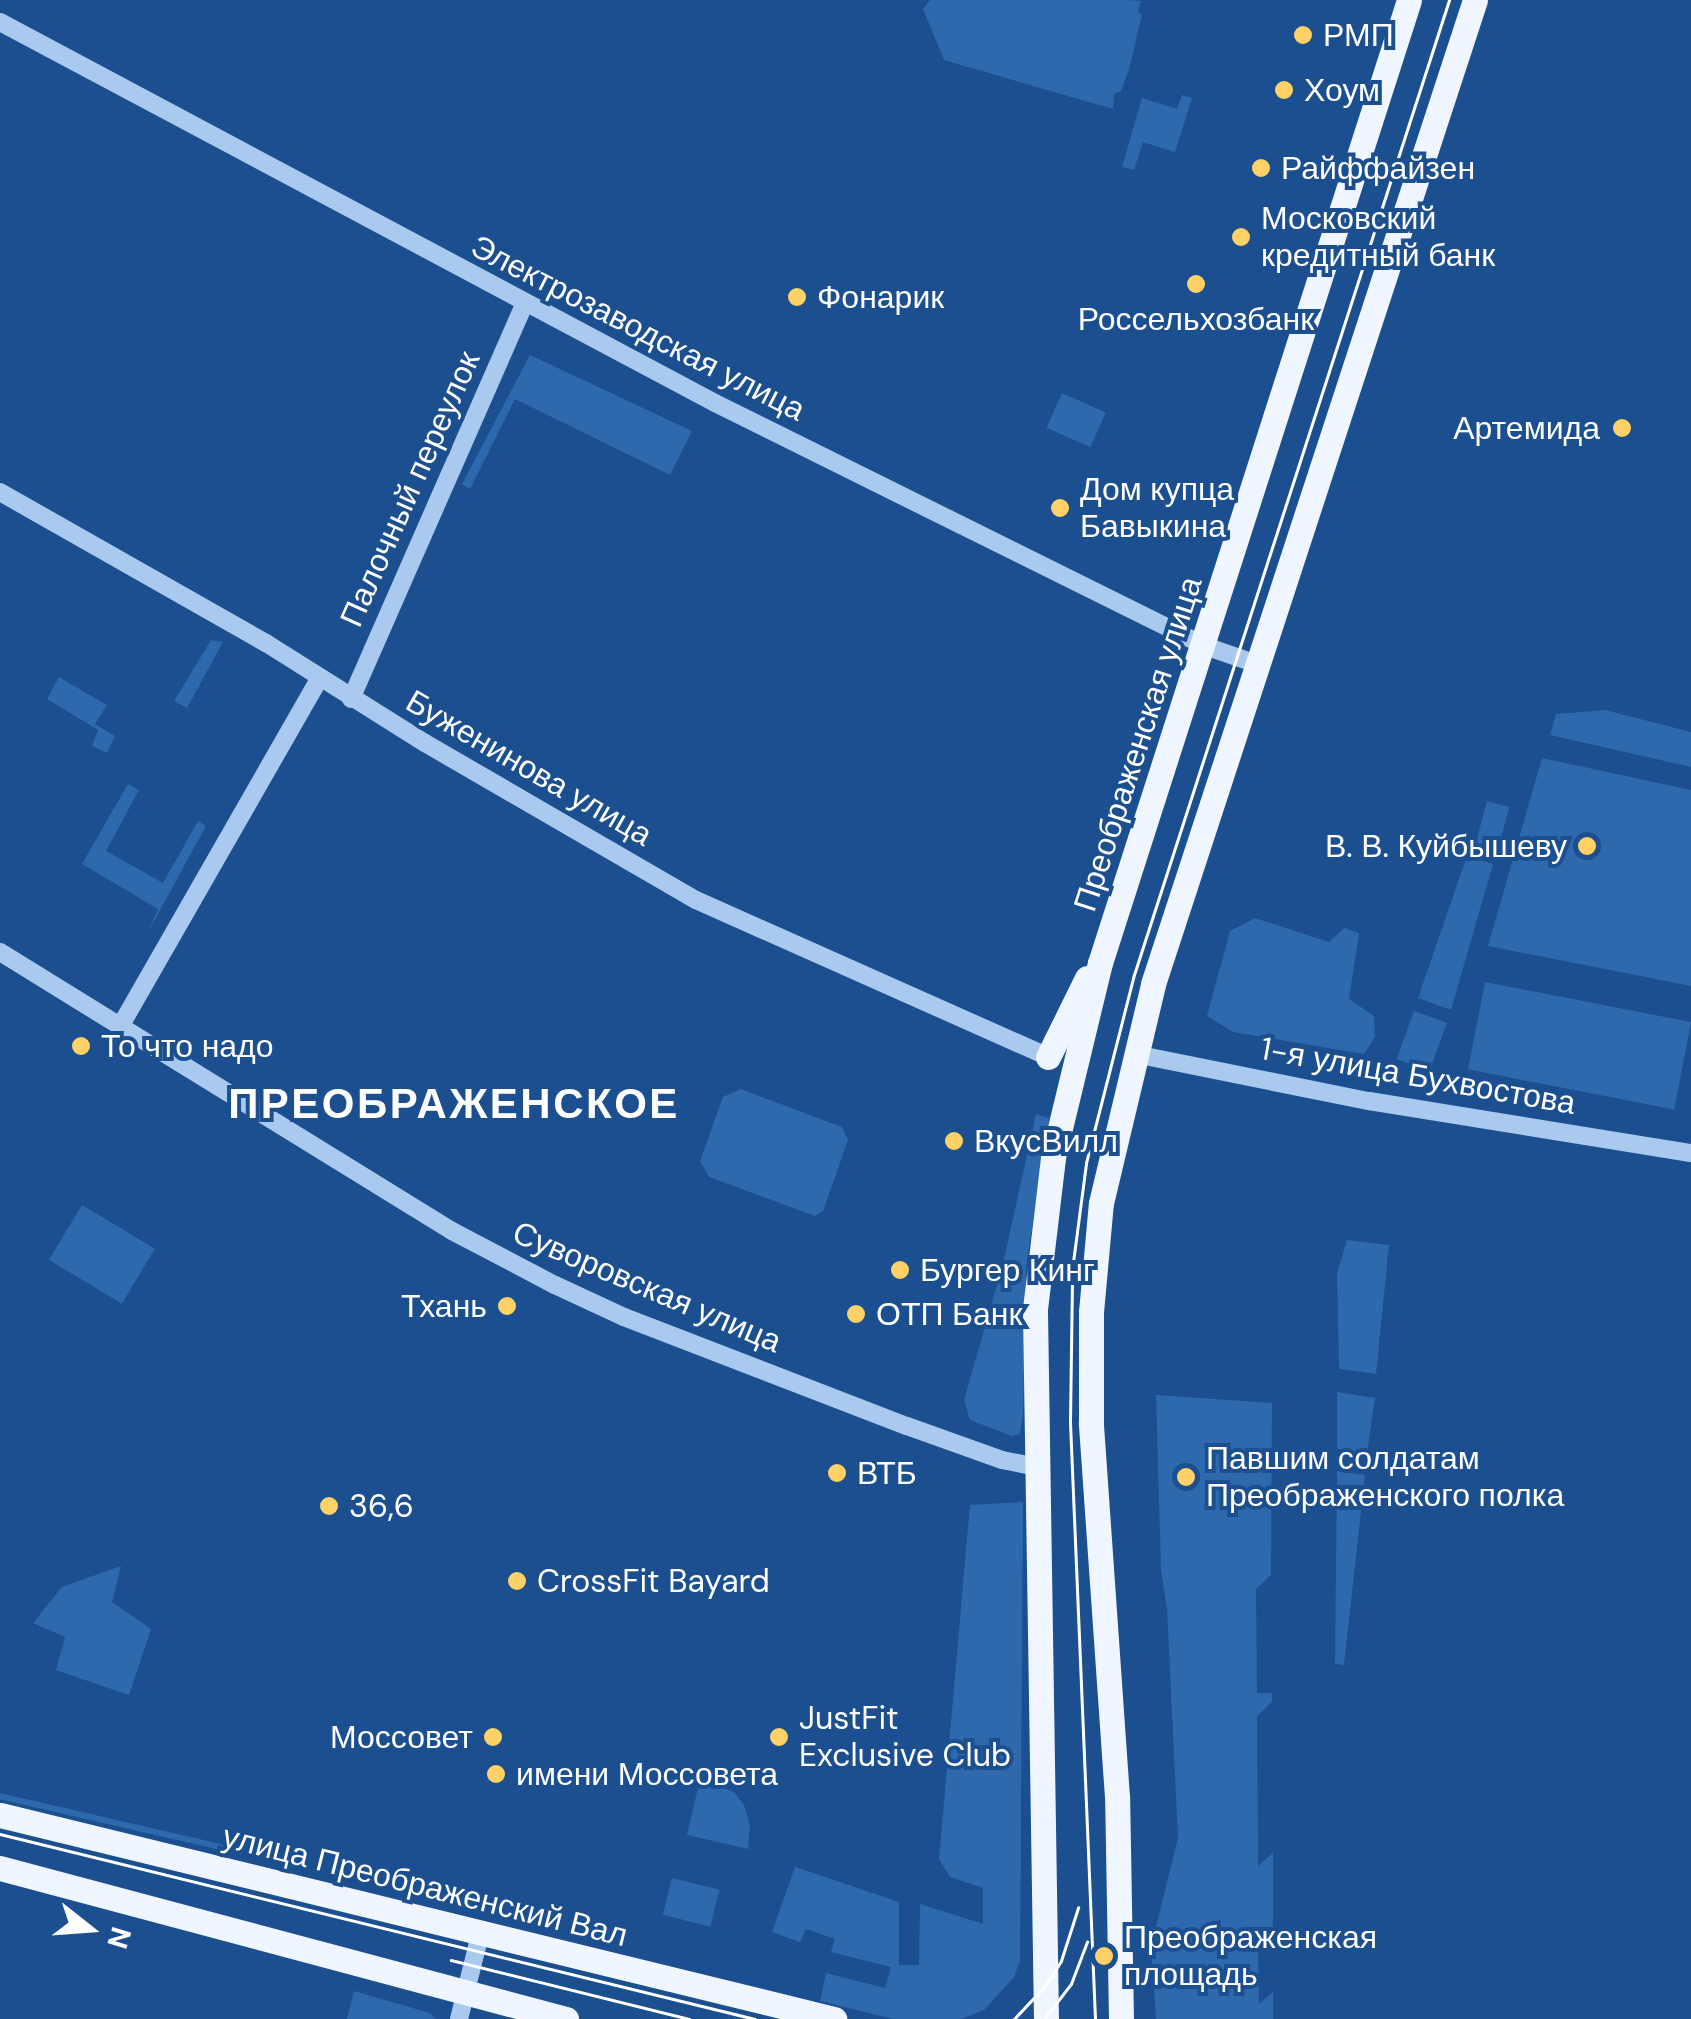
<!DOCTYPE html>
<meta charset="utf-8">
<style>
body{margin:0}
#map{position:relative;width:1691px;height:2019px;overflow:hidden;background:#1b4f8f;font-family:"DM Sans",sans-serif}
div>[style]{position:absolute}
.green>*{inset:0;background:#2e69ad;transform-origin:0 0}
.minor>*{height:18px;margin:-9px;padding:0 9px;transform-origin:9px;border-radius:9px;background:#a9c9ee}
.major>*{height:25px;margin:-12.5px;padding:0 12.5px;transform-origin:12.5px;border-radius:12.5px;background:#f0f6ff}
.tram>*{height:2.5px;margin:-1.25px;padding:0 1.25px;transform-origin:1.25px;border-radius:1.25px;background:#fff}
.dots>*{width:28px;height:28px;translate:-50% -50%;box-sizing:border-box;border:5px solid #1b4f8f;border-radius:50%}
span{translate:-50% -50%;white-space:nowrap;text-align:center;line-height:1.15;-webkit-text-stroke:8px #1b4f8f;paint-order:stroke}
.poi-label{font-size:32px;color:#fff}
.left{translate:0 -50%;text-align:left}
.right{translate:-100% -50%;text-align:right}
.street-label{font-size:32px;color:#fff}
.district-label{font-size:42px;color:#fff;font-weight:700;letter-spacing:2.5px}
.north{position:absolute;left:40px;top:1879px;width:100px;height:100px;-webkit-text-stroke:8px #1b4f8f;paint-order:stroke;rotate:107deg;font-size:28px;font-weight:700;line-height:40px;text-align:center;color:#fff}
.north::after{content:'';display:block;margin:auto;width:35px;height:45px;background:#fff;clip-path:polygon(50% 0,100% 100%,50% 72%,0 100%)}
</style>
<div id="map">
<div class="green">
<div style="clip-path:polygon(930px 0,1127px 0,1141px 1px,1138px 11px,1142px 15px,1129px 69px,1121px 91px,1114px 94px,1113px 109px,944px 60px,923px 9px)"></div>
<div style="clip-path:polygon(1182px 95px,1192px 98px,1175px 152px,1143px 142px,1134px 170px,1122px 167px,1142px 98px,1177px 109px)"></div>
<div style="clip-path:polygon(530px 355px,692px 431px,670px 475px,515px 399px,470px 489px,462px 484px)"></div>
<div style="left:1062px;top:393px;width:48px;height:38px;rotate:24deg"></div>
<div style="clip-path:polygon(211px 640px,223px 642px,187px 708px,174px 701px)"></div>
<div style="clip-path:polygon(59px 677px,107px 705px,95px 724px,115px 736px,107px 753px,92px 746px,98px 730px,47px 699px)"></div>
<div style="clip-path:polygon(1605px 710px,1691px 732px,1691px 767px,1550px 735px,1556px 714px)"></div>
<div style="clip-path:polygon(1542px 758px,1691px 790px,1691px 986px,1488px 946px)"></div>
<div style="clip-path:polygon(128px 784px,139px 790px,106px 851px,163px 883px,198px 821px,206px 826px,147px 934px,158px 909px,82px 864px)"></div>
<div style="left:1487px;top:801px;width:23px;height:46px;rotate:15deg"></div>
<div style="clip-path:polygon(1467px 856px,1493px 864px,1451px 1010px,1418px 998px)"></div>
<div style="clip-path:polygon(1255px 918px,1329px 942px,1344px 928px,1359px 933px,1349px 999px,1374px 1016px,1375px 1037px,1364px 1054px,1233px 1032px,1207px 1016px,1230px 931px)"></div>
<div style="left:1485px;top:982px;width:210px;height:89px;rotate:11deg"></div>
<div style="left:1414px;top:1011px;width:35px;height:51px;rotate:20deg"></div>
<div style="clip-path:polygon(741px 1089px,842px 1127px,848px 1140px,823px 1211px,815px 1216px,709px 1177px,700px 1161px,723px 1097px)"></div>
<div style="clip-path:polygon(1036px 1114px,1049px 1118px,1026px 1267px,1023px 1414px,1020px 1434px,1012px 1436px,970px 1420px,964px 1400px,1003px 1264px)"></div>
<div style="left:82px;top:1205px;width:85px;height:64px;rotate:31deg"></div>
<div style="clip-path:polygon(1347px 1240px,1389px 1245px,1376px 1374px,1339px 1369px,1337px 1273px)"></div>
<div style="clip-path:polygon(1337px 1392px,1375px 1398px,1367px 1453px,1337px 1449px)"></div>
<div style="clip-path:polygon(1156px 1395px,1272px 1403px,1271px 1575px,1256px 1589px,1257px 1693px,1272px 1693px,1272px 1702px,1257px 1716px,1258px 1866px,1273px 1853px,1273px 1928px,1258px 1942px,1259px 2004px,1273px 1992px,1273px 2019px,1156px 2019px,1151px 1947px,1178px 1838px,1167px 1609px,1161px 1570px)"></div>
<div style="clip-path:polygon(1337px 1471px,1365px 1475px,1344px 1665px,1335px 1664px)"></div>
<div style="clip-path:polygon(1023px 1502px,1020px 1961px,1014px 1977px,984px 2010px,961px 2019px,893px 2019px,820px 2001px,826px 1973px,885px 1988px,891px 1967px,831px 1952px,835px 1939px,806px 1929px,800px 1942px,772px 1932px,795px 1867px,899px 1902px,899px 1965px,919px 1965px,920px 1904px,983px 1924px,983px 1888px,950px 1877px,939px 1859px,970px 1505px)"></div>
<div style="clip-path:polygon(121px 1566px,112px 1602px,151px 1629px,129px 1695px,56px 1670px,65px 1637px,33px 1623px,62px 1587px)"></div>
<div style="clip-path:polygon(700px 1779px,734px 1792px,744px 1805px,750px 1825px,748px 1849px,687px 1835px)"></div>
<div style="left:0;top:1793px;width:249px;height:6px;rotate:13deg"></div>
<div style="left:672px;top:1878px;width:49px;height:38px;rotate:14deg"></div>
<div style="clip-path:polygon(354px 1991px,430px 2013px,436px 2019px,347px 2019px)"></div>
</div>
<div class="minor">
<div style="left:0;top:22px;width:810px;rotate:28.05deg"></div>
<div style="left:715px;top:403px;width:547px;rotate:26.38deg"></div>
<div style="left:1205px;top:646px;width:58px;rotate:19.1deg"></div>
<div style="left:0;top:492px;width:306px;rotate:29.6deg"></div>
<div style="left:266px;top:643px;width:188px;rotate:32.2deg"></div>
<div style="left:425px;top:743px;width:313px;rotate:30.1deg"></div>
<div style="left:696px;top:900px;width:385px;rotate:24deg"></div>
<div style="left:351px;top:699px;width:431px;rotate:-66.3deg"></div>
<div style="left:0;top:952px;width:531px;rotate:31.69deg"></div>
<div style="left:452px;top:1231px;width:116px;rotate:27.7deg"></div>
<div style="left:555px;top:1285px;width:76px;rotate:24.9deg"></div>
<div style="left:624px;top:1317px;width:303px;rotate:21.1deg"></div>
<div style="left:907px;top:1426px;width:101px;rotate:19.7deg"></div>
<div style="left:1002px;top:1460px;width:37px;rotate:11deg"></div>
<div style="left:121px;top:1025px;width:399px;rotate:-60.2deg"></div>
<div style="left:1135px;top:1054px;width:239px;rotate:11.4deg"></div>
<div style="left:1369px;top:1101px;width:326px;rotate:9.2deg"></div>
<div style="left:459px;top:2019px;width:87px;rotate:-76deg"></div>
</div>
<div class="major">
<div style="left:1048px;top:1057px;width:88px;rotate:-63.7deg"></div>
<div style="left:0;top:1815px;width:859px;rotate:13.74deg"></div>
<div style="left:0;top:1868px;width:586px;rotate:14.94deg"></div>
<div style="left:1046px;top:2019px;width:710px;rotate:-90.89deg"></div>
<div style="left:1035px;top:1309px;width:153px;rotate:-83.2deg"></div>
<div style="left:1053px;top:1157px;width:200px;rotate:-76.4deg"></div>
<div style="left:1100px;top:963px;width:1011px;rotate:-72.21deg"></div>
<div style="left:1121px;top:2019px;width:222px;rotate:-91deg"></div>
<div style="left:1117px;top:1797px;width:376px;rotate:-94deg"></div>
<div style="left:1091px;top:1422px;width:110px;rotate:-90deg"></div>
<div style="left:1091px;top:1312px;width:109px;rotate:-84.8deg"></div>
<div style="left:1101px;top:1203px;width:225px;rotate:-76.6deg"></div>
<div style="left:1153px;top:984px;width:1035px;rotate:-71.88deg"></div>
</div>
<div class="tram">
<div style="left:0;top:1834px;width:777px;rotate:13.77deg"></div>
<div style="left:451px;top:1960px;width:245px;rotate:13.9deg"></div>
<div style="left:1014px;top:2019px;width:47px;rotate:-46.7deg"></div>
<div style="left:1046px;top:1985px;width:28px;rotate:-58deg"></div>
<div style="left:1061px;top:1961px;width:56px;rotate:-72.2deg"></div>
<div style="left:1044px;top:2019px;width:44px;rotate:-52.4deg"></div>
<div style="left:1071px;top:1984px;width:45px;rotate:-69.1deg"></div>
<div style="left:1095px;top:2019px;width:598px;rotate:-92.4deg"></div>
<div style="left:1070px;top:1422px;width:152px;rotate:-89.2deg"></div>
<div style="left:1072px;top:1270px;width:108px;rotate:-82.5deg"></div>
<div style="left:1086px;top:1163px;width:191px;rotate:-75.7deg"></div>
<div style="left:1133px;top:978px;width:1028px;rotate:-72.09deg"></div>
</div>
<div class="dots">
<div style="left:1303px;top:35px;background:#ffd166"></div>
<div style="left:1284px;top:90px;background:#ffd166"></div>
<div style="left:1261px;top:168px;background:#ffd166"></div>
<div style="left:1241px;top:237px;background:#ffd166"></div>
<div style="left:1196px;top:284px;background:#ffd166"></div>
<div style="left:797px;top:297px;background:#ffd166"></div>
<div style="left:1622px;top:428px;background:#ffd166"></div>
<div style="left:1060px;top:508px;background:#ffd166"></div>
<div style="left:1587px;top:846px;background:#ffd166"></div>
<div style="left:81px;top:1046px;background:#ffd166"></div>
<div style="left:954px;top:1141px;background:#ffd166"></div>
<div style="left:900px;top:1270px;background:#ffd166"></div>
<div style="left:507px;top:1306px;background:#ffd166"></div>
<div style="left:856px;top:1314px;background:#ffd166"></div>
<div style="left:837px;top:1473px;background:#ffd166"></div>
<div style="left:1186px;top:1477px;background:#ffd166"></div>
<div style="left:329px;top:1506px;background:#ffd166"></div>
<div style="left:517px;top:1581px;background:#ffd166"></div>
<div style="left:493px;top:1737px;background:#ffd166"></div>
<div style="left:779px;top:1737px;background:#ffd166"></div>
<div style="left:496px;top:1774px;background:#ffd166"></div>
<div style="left:1104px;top:1956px;background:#ffd166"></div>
</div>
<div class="poi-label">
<span class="left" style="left:1323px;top:35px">РМП</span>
<span class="left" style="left:1304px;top:90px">Хоум</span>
<span class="left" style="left:1281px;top:168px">Райффайзен</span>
<span class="left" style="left:1261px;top:237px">Московский<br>кредитный банк</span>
<span class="left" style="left:817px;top:297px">Фонарик</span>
<span style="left:1196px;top:319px">Россельхозбанк</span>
<span class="right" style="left:1600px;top:428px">Артемида</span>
<span class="left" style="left:1080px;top:508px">Дом купца<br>Бавыкина</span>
<span class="right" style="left:1567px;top:846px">В. В. Куйбышеву</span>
<span class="left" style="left:101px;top:1046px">То что надо</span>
<span class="left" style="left:974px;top:1141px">ВкусВилл</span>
<span class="left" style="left:920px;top:1270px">Бургер Кинг</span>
<span class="right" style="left:487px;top:1306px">Тхань</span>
<span class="left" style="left:876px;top:1314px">ОТП Банк</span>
<span class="left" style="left:1206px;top:1477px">Павшим солдатам<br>Преображенского полка</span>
<span class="left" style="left:857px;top:1473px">ВТБ</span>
<span class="left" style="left:349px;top:1506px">36,6</span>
<span class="left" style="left:537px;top:1581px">CrossFit Bayard</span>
<span class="left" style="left:799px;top:1737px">JustFit<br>Exclusive Club</span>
<span class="right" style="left:473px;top:1737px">Моссовет</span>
<span class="left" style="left:516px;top:1774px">имени Моссовета</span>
<span class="left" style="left:1124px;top:1956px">Преображенская<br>площадь</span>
</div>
<div class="street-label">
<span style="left:638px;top:328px;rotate:27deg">Электрозаводская улица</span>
<span style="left:410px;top:489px;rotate:-66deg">Палочный переулок</span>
<span style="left:1138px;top:744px;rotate:-72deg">Преображенская улица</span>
<span style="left:529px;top:768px;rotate:30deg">Буженинова улица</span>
<span style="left:1418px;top:1076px;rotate:10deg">1-я улица Бухвостова</span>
<span style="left:647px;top:1287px;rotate:23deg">Суворовская улица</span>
<span style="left:425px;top:1886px;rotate:14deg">улица Преображенский Вал</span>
</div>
<div class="district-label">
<span style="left:454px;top:1104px">ПРЕОБРАЖЕНСКОЕ</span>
</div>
<div class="north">N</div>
</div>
